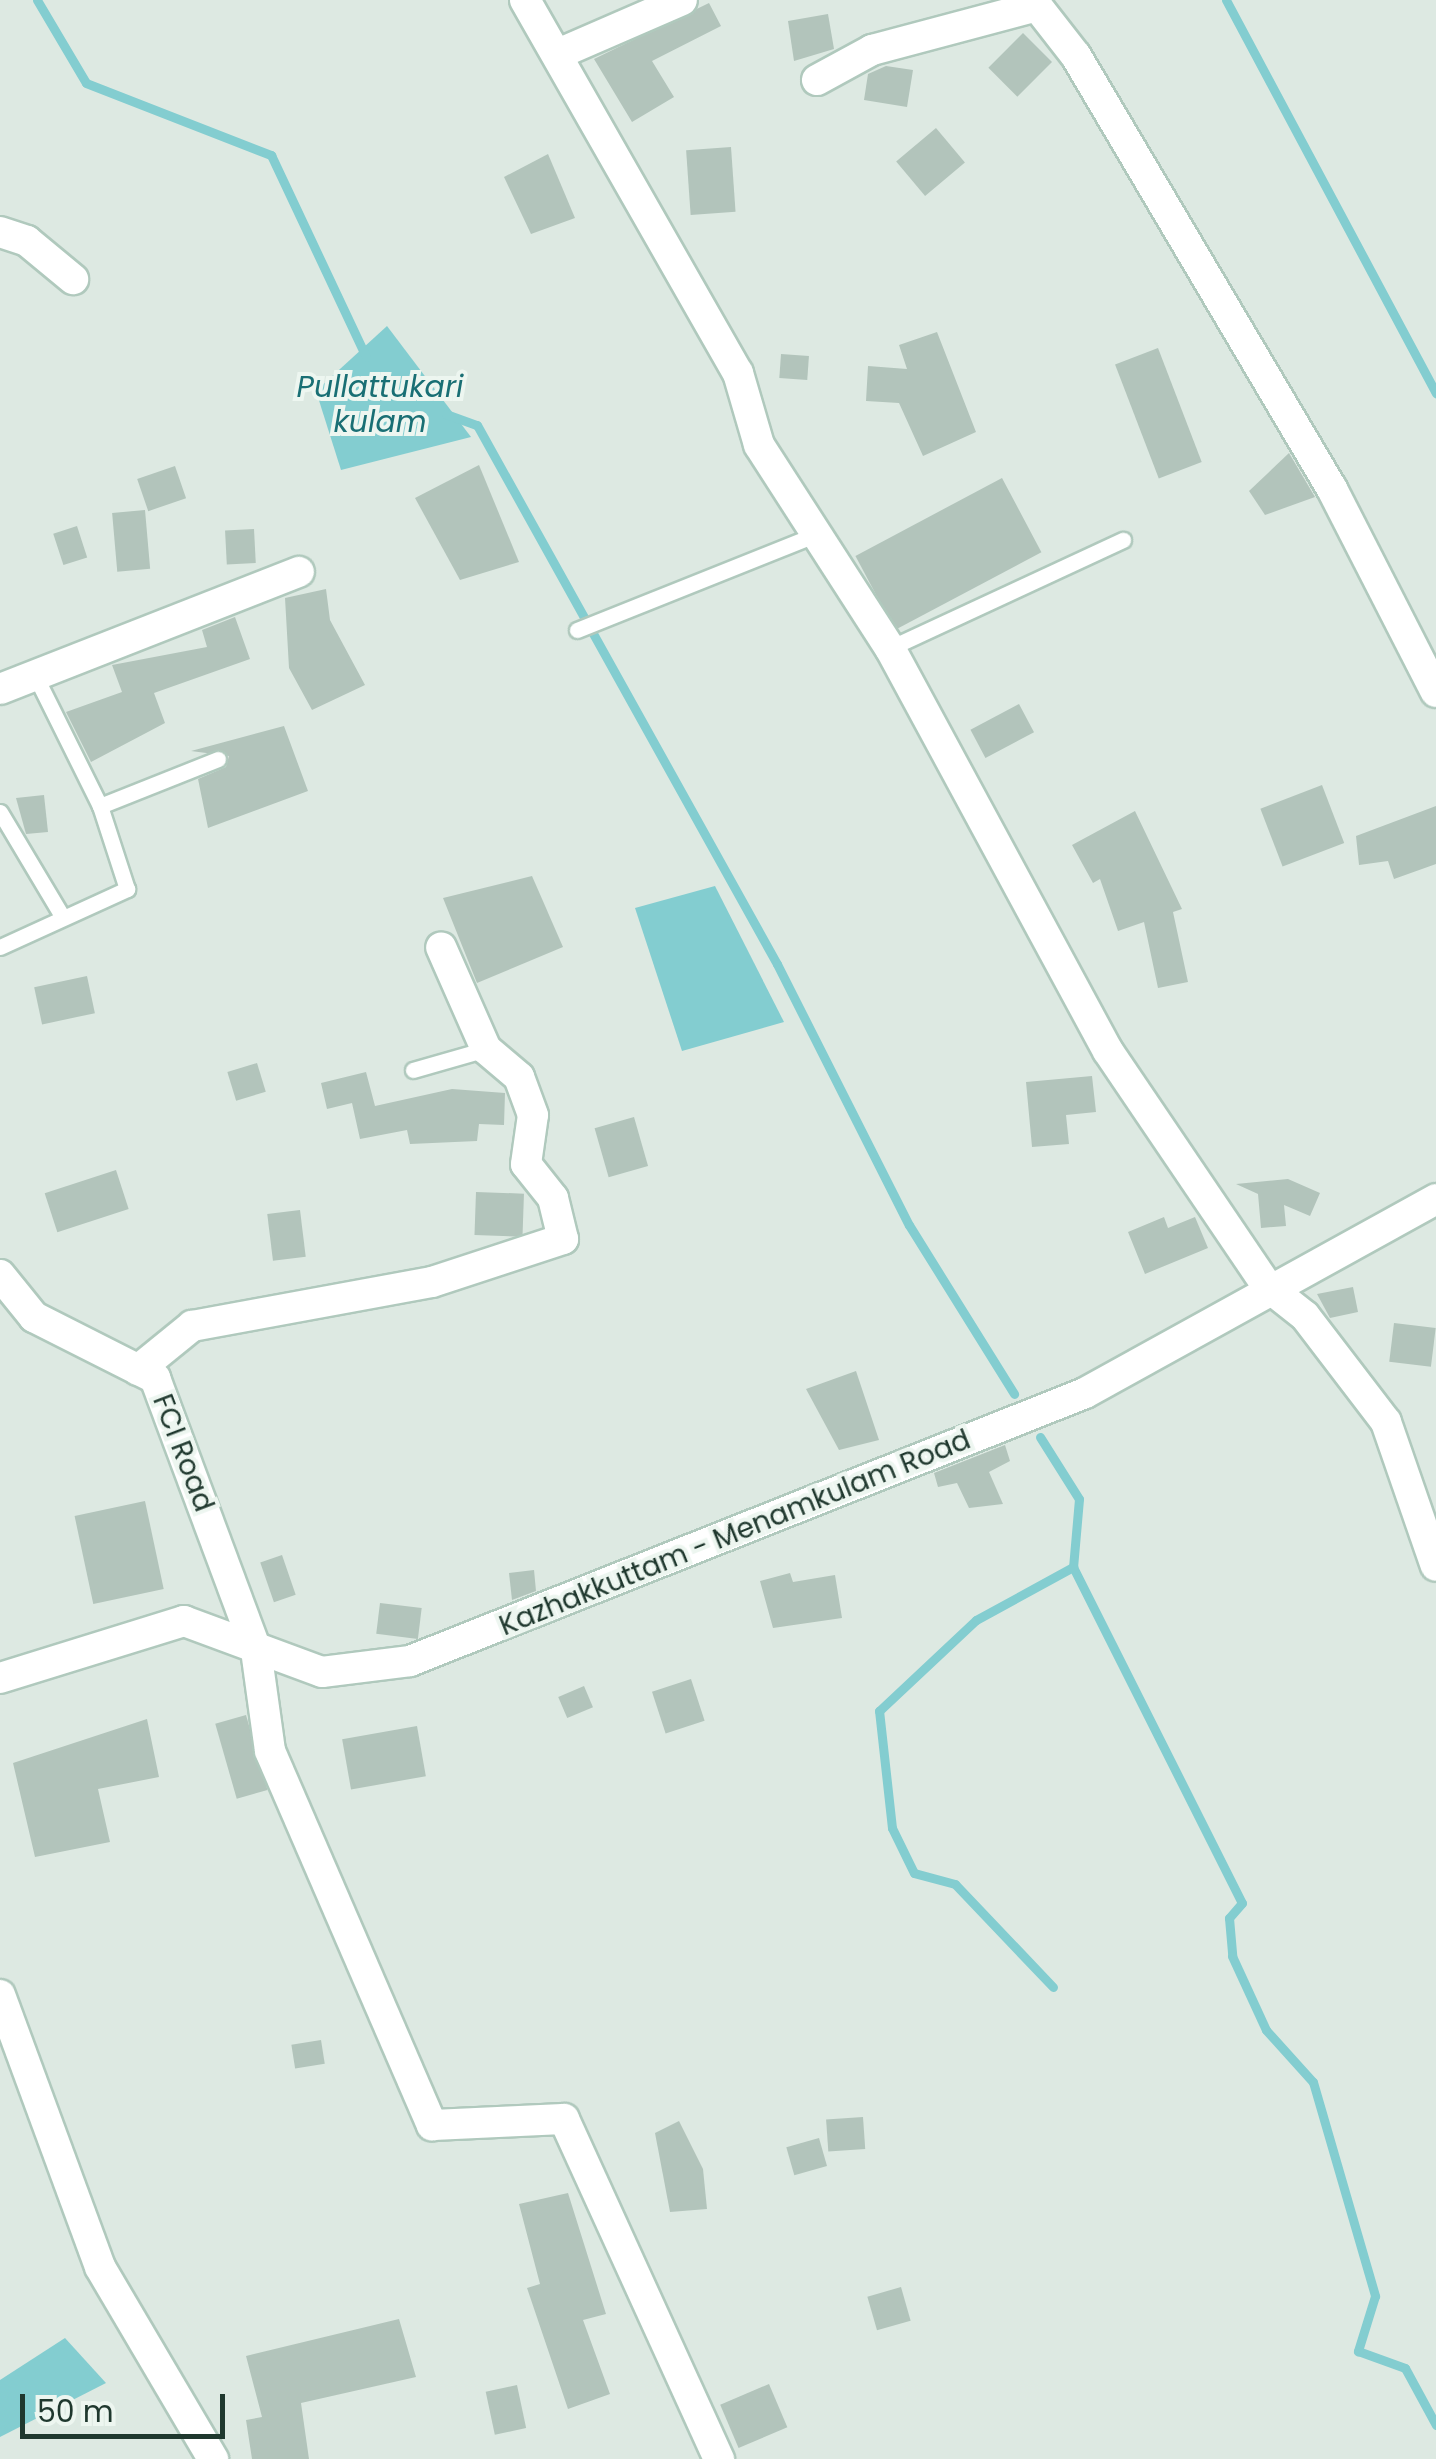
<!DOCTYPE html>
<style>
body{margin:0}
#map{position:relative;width:1436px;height:2459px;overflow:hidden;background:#dde9e2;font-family:Poppins,sans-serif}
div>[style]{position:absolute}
.water>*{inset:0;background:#83cdd0}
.stream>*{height:9px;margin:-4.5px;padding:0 4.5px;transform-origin:4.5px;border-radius:4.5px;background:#83cdd0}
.building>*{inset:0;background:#b2c4bb;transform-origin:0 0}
.roads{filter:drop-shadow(2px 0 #b0c9bd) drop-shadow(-2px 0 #b0c9bd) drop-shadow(0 2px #b0c9bd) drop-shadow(0 -2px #b0c9bd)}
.service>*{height:15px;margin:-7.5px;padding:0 7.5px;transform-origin:7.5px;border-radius:7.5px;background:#fff}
.minor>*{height:30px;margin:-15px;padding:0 15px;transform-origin:15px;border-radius:15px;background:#fff}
.tertiary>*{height:30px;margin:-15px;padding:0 15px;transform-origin:15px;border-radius:15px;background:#fff}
.secondary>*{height:30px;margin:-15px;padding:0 15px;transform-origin:15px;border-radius:15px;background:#fff}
span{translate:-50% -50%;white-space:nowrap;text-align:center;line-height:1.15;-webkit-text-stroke:8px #edf6f0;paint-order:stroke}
.street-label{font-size:28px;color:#1f382e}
.water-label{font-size:30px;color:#196f74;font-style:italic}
.scale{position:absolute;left:20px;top:2394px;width:205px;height:45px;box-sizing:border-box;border:5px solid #1f382e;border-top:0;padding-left:12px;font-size:30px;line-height:35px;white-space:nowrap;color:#1f382e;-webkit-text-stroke:8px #edf6f0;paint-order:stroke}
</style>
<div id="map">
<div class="water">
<div style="clip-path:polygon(387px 326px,471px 437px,341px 470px,316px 391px)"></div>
<div style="clip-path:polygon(715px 886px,784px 1022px,682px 1051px,635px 908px)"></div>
<div style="clip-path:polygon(65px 2338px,106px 2383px,0 2437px,0 2380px)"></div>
</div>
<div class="stream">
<div style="left:37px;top:0;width:96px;rotate:59.4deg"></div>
<div style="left:86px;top:83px;width:199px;rotate:21.3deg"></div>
<div style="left:271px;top:155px;width:223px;rotate:64.8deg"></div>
<div style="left:1226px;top:0;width:446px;rotate:61.9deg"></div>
<div style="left:446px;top:414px;width:33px;rotate:20deg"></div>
<div style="left:477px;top:425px;width:617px;rotate:60.9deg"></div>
<div style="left:777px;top:964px;width:292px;rotate:63.2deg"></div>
<div style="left:909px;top:1225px;width:199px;rotate:58.1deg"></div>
<div style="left:1040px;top:1437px;width:73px;rotate:57.8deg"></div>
<div style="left:1079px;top:1499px;width:68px;rotate:95deg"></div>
<div style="left:1053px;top:1987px;width:142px;rotate:-133.6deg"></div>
<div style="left:955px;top:1884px;width:42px;rotate:-165deg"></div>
<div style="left:914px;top:1873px;width:50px;rotate:-116.1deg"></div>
<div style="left:892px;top:1828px;width:118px;rotate:-96.3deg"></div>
<div style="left:879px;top:1711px;width:133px;rotate:-43.2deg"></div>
<div style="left:976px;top:1620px;width:111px;rotate:-28.7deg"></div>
<div style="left:1073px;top:1567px;width:376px;rotate:63.3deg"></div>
<div style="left:1242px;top:1903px;width:20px;rotate:131deg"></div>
<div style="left:1229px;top:1918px;width:38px;rotate:85deg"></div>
<div style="left:1232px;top:1956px;width:81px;rotate:65.3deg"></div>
<div style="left:1266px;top:2030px;width:70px;rotate:47.9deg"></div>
<div style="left:1313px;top:2082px;width:223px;rotate:73.8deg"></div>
<div style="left:1375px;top:2296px;width:58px;rotate:107.2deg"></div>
<div style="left:1358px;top:2351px;width:50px;rotate:19.9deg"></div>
<div style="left:1405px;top:2368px;width:65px;rotate:61.5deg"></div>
</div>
<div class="building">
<div style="clip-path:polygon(709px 3px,721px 26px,652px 61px,674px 97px,632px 122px,594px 59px)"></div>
<div style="clip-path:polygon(828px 14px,834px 49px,794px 61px,788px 21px)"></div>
<div style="left:1023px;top:33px;width:41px;height:49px;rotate:45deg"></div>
<div style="clip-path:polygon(886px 66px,913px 70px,907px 107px,864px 100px,868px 74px)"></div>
<div style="left:936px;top:128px;width:45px;height:52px;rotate:50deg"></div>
<div style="left:731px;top:147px;width:65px;height:45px;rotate:86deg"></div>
<div style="clip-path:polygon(548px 154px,575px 218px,531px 234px,504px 177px)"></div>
<div style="clip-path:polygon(937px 332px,976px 432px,923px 456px,899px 403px,866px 401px,868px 366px,907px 369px,899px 345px)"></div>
<div style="left:1158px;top:348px;width:122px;height:46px;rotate:69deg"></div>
<div style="left:781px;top:354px;width:28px;height:24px;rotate:4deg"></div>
<div style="clip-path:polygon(1289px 453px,1315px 497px,1265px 515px,1249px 491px)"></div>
<div style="clip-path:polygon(479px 465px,519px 562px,460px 580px,415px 498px)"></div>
<div style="left:175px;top:466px;width:34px;height:40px;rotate:71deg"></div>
<div style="left:1002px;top:478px;width:84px;height:166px;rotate:62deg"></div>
<div style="left:145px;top:510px;width:59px;height:33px;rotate:85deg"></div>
<div style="left:77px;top:526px;width:33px;height:25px;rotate:72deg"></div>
<div style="left:254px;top:529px;width:34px;height:29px;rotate:87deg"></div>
<div style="clip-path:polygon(326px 589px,330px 620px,365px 685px,312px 710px,289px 668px,285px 598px)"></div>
<div style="clip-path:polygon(235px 617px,250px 659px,154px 693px,165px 723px,91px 762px,66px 712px,122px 692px,112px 665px,207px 647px,202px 630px)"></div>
<div style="left:1019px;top:704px;width:32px;height:55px;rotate:62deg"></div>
<div style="clip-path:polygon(284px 726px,308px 791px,208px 828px,198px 779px,226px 767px,229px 756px,191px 751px)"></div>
<div style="left:1322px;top:785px;width:62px;height:66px;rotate:69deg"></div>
<div style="clip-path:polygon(44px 795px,48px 832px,26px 834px,16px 798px)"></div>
<div style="clip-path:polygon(1436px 806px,1436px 864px,1394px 879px,1388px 861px,1359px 865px,1356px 836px)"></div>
<div style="clip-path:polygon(1135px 811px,1182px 909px,1173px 912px,1188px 982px,1158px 988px,1144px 922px,1118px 931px,1100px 879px,1093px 883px,1072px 845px)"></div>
<div style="clip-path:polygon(532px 876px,563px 947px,477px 983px,443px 898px)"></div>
<div style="left:87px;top:976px;width:38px;height:54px;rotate:78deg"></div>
<div style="left:257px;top:1063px;width:30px;height:31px;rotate:73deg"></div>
<div style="clip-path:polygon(366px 1072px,375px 1106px,452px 1089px,505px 1093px,504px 1125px,479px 1124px,477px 1141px,410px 1144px,407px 1130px,360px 1139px,352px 1103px,327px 1109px,321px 1083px)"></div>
<div style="clip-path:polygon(1092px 1076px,1096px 1112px,1066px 1115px,1069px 1144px,1032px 1147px,1026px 1082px)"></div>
<div style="left:634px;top:1117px;width:51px;height:41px;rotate:74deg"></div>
<div style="left:116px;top:1170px;width:41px;height:75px;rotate:72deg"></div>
<div style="clip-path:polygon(1288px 1179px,1320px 1193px,1310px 1216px,1284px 1205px,1286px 1226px,1261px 1228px,1258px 1194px,1236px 1184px)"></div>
<div style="left:476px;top:1192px;width:48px;height:43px;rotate:2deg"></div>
<div style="left:300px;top:1210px;width:47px;height:33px;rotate:83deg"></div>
<div style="clip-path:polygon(1164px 1217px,1168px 1228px,1195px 1217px,1208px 1248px,1145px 1274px,1128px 1232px)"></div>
<div style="clip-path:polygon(1353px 1287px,1358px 1312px,1330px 1318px,1317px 1294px)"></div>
<div style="left:1394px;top:1323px;width:42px;height:39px;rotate:7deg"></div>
<div style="clip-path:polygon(856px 1371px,879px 1440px,839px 1450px,806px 1389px)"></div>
<div style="clip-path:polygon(1005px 1445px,1010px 1461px,989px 1472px,1003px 1504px,969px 1508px,957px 1483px,938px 1487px,934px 1473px)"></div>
<div style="left:145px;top:1501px;width:90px;height:72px;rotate:78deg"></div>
<div style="left:282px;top:1555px;width:42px;height:23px;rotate:71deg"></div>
<div style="clip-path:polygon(534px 1570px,536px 1591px,512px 1600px,509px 1573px)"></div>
<div style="clip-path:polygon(790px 1573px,793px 1582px,835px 1575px,842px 1618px,773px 1628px,760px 1581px)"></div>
<div style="left:380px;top:1603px;width:42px;height:31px;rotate:7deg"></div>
<div style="left:691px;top:1679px;width:44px;height:41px;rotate:72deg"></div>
<div style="left:584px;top:1686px;width:23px;height:28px;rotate:67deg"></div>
<div style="left:246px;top:1715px;width:78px;height:32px;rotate:74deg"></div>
<div style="clip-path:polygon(147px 1719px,159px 1777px,98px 1789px,110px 1842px,35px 1857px,13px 1763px)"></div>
<div style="left:417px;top:1726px;width:51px;height:76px;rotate:80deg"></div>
<div style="left:321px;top:2040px;width:24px;height:30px;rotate:81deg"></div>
<div style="left:863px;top:2117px;width:32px;height:37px;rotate:86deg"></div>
<div style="clip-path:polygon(679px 2121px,703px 2169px,707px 2209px,670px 2212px,655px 2133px)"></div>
<div style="left:819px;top:2138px;width:29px;height:34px;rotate:74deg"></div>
<div style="clip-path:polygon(568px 2193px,606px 2314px,583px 2320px,610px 2394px,568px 2409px,527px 2288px,540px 2284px,519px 2204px)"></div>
<div style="left:901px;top:2287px;width:35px;height:35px;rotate:74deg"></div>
<div style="clip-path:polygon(399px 2319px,416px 2377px,301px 2403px,309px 2459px,252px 2459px,246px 2420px,262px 2417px,246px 2356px)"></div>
<div style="left:769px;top:2384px;width:47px;height:53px;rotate:67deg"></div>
<div style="left:517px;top:2385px;width:44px;height:32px;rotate:78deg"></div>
</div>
<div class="roads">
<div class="service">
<div style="left:577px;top:630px;width:251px;rotate:-21.8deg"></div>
<div style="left:890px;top:648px;width:257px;rotate:-24.9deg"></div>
<div style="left:100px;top:806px;width:127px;rotate:-21.7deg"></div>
<div style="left:0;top:812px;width:121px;rotate:59.2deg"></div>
<div style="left:0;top:947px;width:140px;rotate:-24.5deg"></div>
<div style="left:127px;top:889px;width:87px;rotate:-108deg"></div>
<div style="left:100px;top:806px;width:146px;rotate:-116.4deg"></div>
<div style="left:413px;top:1070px;width:76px;rotate:-16deg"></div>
</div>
<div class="minor">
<div style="left:525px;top:0;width:430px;rotate:60.3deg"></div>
<div style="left:738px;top:373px;width:75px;rotate:73.7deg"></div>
<div style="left:759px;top:445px;width:242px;rotate:57.2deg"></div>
<div style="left:890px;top:648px;width:458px;rotate:61.6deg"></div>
<div style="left:1108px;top:1051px;width:284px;rotate:55.9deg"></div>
<div style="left:1267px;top:1286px;width:48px;rotate:38.3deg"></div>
<div style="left:1305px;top:1316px;width:133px;rotate:52.6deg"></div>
<div style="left:1386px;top:1422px;width:152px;rotate:70.9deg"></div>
<div style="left:558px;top:54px;width:135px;rotate:-23.5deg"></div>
<div style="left:817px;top:80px;width:63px;rotate:-28.6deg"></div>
<div style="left:872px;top:50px;width:171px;rotate:-14.9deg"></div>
<div style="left:1037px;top:6px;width:63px;rotate:52deg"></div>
<div style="left:1076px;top:56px;width:503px;rotate:59.41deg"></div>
<div style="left:1332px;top:489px;width:228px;rotate:62.9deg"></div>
<div style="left:0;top:232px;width:28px;rotate:18deg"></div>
<div style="left:27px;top:241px;width:60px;rotate:39.6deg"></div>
<div style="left:0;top:689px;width:321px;rotate:-21.4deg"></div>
<div style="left:138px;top:1370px;width:70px;rotate:-39.2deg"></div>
<div style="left:192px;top:1326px;width:244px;rotate:-10.4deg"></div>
<div style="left:432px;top:1282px;width:138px;rotate:-18.2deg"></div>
<div style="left:563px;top:1239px;width:42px;rotate:-103.7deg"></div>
<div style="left:553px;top:1198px;width:43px;rotate:-128.5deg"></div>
<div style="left:526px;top:1164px;width:49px;rotate:-81.9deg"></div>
<div style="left:533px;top:1115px;width:40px;rotate:-110.2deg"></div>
<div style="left:519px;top:1077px;width:43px;rotate:-139.7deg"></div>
<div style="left:486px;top:1049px;width:111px;rotate:-113.8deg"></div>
<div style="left:0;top:1995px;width:290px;rotate:69.8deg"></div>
<div style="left:100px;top:2267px;width:223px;rotate:59.5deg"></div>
</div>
<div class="tertiary">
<div style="left:0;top:1275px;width:54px;rotate:51deg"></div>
<div style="left:34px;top:1317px;width:136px;rotate:26.8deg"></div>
<div style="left:155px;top:1378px;width:290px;rotate:69.6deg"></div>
<div style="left:256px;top:1650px;width:102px;rotate:82.1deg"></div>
<div style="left:270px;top:1751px;width:408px;rotate:66.6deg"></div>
<div style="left:432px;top:2125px;width:132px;rotate:-2.6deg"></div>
<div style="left:564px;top:2119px;width:374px;rotate:65.5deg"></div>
</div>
<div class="secondary">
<div style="left:0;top:1678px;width:193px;rotate:-17.2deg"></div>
<div style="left:184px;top:1621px;width:147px;rotate:20.3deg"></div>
<div style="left:322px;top:1672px;width:89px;rotate:-7.1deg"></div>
<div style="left:410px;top:1661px;width:726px;rotate:-21.65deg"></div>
<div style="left:1085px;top:1393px;width:401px;rotate:-28.9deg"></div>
</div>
</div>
<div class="street-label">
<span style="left:183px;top:1453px;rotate:69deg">FCI Road</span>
<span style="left:735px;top:1533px;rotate:-22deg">Kazhakkuttam - Menamkulam Road</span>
</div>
<div class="water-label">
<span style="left:380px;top:404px">Pullattukari<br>kulam</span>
</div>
<div class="scale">50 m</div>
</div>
